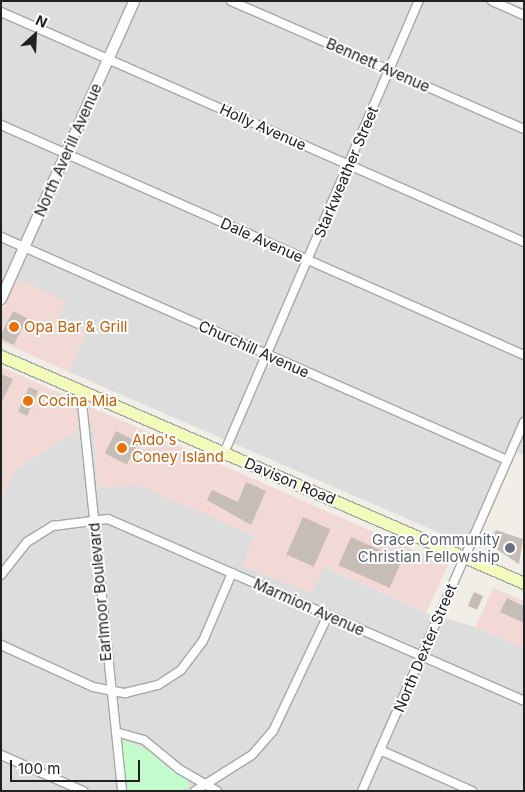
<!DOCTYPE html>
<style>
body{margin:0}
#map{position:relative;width:525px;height:792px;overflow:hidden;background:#f1eee7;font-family:Inter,sans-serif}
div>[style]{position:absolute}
.residential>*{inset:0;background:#dedddd}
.commercial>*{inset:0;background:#f2d9d6}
.park>*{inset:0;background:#c4fbcc}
.building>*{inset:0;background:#c6beb6;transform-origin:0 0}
.roads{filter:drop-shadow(1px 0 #a7a7a7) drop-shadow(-1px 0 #a7a7a7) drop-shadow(0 1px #a7a7a7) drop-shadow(0 -1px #a7a7a7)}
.minor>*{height:8px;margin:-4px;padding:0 4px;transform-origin:4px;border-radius:4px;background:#fff}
.tertiary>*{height:10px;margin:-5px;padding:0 5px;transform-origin:5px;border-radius:5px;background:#fff}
.secondary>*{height:11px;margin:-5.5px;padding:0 5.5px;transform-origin:5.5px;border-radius:5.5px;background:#f3fbbb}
.dots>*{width:14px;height:14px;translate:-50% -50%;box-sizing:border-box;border:2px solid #fff;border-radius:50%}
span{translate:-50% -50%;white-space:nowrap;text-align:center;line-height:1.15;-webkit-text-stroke:4px #fff;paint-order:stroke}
.street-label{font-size:15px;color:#202020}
.food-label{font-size:15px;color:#c56008}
.left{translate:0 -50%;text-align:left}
.worship-label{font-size:15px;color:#5b616d}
.right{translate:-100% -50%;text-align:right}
.frame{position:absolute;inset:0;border:2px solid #202020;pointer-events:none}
.north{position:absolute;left:10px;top:10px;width:50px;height:50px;-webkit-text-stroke:4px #fff;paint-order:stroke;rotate:25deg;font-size:14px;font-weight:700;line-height:20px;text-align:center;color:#202020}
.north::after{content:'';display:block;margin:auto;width:18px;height:22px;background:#202020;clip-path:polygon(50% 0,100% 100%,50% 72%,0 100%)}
.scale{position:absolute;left:10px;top:760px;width:130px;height:22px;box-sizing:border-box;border:2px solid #202020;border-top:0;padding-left:6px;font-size:15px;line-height:18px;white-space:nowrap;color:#202020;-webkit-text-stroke:4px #fff;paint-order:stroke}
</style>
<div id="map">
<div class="residential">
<div style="clip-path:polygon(1px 1px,508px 1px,524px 8px,524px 455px,507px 447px,465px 544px,69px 372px,86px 333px,57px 320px,22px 281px,1px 286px)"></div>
<div style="clip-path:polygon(93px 421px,98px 488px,138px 484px,255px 536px,242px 566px,324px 566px,426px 613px,476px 627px,524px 648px,524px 791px,1px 791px,1px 498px,17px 468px)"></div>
</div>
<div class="commercial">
<div style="clip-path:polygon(22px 281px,66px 301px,58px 320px,86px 333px,69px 372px,1px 342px,1px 286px)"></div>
<div style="clip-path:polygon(1px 367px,448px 565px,426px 613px,325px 566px,312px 593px,242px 566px,255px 536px,138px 485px,98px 488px,93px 421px,17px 468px,1px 498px)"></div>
<div style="clip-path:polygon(493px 588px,524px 601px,524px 648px,476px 627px)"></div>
</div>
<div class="park">
<div style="clip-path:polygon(124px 740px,148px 750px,187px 780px,190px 787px,177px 791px,128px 791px,121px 755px)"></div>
</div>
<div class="building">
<div style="left:13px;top:311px;width:16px;height:30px;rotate:27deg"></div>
<div style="clip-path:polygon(1px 374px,13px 379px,1px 404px)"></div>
<div style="left:29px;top:387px;width:10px;height:27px;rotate:24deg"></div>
<div style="left:116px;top:431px;width:25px;height:25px;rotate:27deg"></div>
<div style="clip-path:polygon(246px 482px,266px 491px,251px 525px,207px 500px,212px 490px,238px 502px)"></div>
<div style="left:303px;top:517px;width:30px;height:41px;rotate:24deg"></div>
<div style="clip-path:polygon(496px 530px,523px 539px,519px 564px,489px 544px)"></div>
<div style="left:351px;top:537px;width:56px;height:31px;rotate:24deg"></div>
<div style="left:474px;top:592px;width:10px;height:15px;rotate:24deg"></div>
<div style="clip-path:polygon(507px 598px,524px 606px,524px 623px,500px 612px)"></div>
</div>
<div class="roads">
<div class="minor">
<div style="left:231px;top:1px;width:320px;rotate:23.6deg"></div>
<div style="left:492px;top:1px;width:35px;rotate:24deg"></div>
<div style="left:1px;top:12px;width:571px;rotate:23.74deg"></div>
<div style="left:1px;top:125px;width:571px;rotate:23.74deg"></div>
<div style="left:1px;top:237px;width:553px;rotate:23.78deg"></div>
<div style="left:81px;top:393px;width:400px;rotate:84.1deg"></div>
<div style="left:224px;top:453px;width:492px;rotate:-66.7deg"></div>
<div style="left:1px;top:575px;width:42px;rotate:-51.8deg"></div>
<div style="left:27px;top:542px;width:31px;rotate:-32deg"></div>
<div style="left:53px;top:526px;width:55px;rotate:-7.3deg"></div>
<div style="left:108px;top:519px;width:454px;rotate:23.6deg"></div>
<div style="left:1px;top:645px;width:101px;rotate:24.5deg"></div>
<div style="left:93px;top:687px;width:33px;rotate:11deg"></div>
<div style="left:125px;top:693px;width:34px;rotate:-14deg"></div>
<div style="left:158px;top:685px;width:27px;rotate:-33deg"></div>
<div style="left:181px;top:670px;width:36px;rotate:-53deg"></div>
<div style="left:203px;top:641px;width:74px;rotate:-66.9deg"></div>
<div style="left:116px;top:732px;width:29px;rotate:16deg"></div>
<div style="left:144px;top:740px;width:45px;rotate:39.6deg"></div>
<div style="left:179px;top:769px;width:44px;rotate:30.1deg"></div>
<div style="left:380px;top:750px;width:101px;rotate:24deg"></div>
<div style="left:1px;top:755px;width:90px;rotate:23.7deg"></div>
<div style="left:195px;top:791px;width:67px;rotate:-32.3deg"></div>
<div style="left:252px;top:755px;width:32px;rotate:-49deg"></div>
<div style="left:273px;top:731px;width:128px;rotate:-64.6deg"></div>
<div style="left:362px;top:791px;width:403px;rotate:-66.3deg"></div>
</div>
<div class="tertiary">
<div style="left:1px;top:299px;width:326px;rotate:-65.9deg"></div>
</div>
<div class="secondary">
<div style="left:1px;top:356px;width:570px;rotate:23.46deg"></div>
</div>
</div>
<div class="dots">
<div style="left:14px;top:327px;background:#e8710a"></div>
<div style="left:28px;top:401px;background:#e8710a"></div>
<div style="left:122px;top:448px;background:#e8710a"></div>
<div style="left:510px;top:548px;background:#6b7280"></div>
</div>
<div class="street-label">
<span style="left:378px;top:65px;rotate:24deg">Bennett Avenue</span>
<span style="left:263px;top:127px;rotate:24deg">Holly Avenue</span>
<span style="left:68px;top:150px;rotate:-66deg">North Averill Avenue</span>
<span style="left:346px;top:172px;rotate:-67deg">Starkweather Street</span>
<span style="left:262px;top:240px;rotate:24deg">Dale Avenue</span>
<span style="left:254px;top:349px;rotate:24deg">Churchill Avenue</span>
<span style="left:290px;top:481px;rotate:23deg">Davison Road</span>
<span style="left:100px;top:592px;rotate:-95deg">Earlmoor Boulevard</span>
<span style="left:309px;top:607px;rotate:24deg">Marmion Avenue</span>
<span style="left:425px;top:648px;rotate:-67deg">North Dexter Street</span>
</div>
<div class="food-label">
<span class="left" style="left:24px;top:327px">Opa Bar &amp; Grill</span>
<span class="left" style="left:38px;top:401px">Cocina Mia</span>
<span class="left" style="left:132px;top:448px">Aldo's<br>Coney Island</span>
</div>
<div class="worship-label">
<span class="right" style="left:500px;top:548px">Grace Community<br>Christian Fellowship</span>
</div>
<div class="frame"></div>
<div class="north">N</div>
<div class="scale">100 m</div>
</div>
